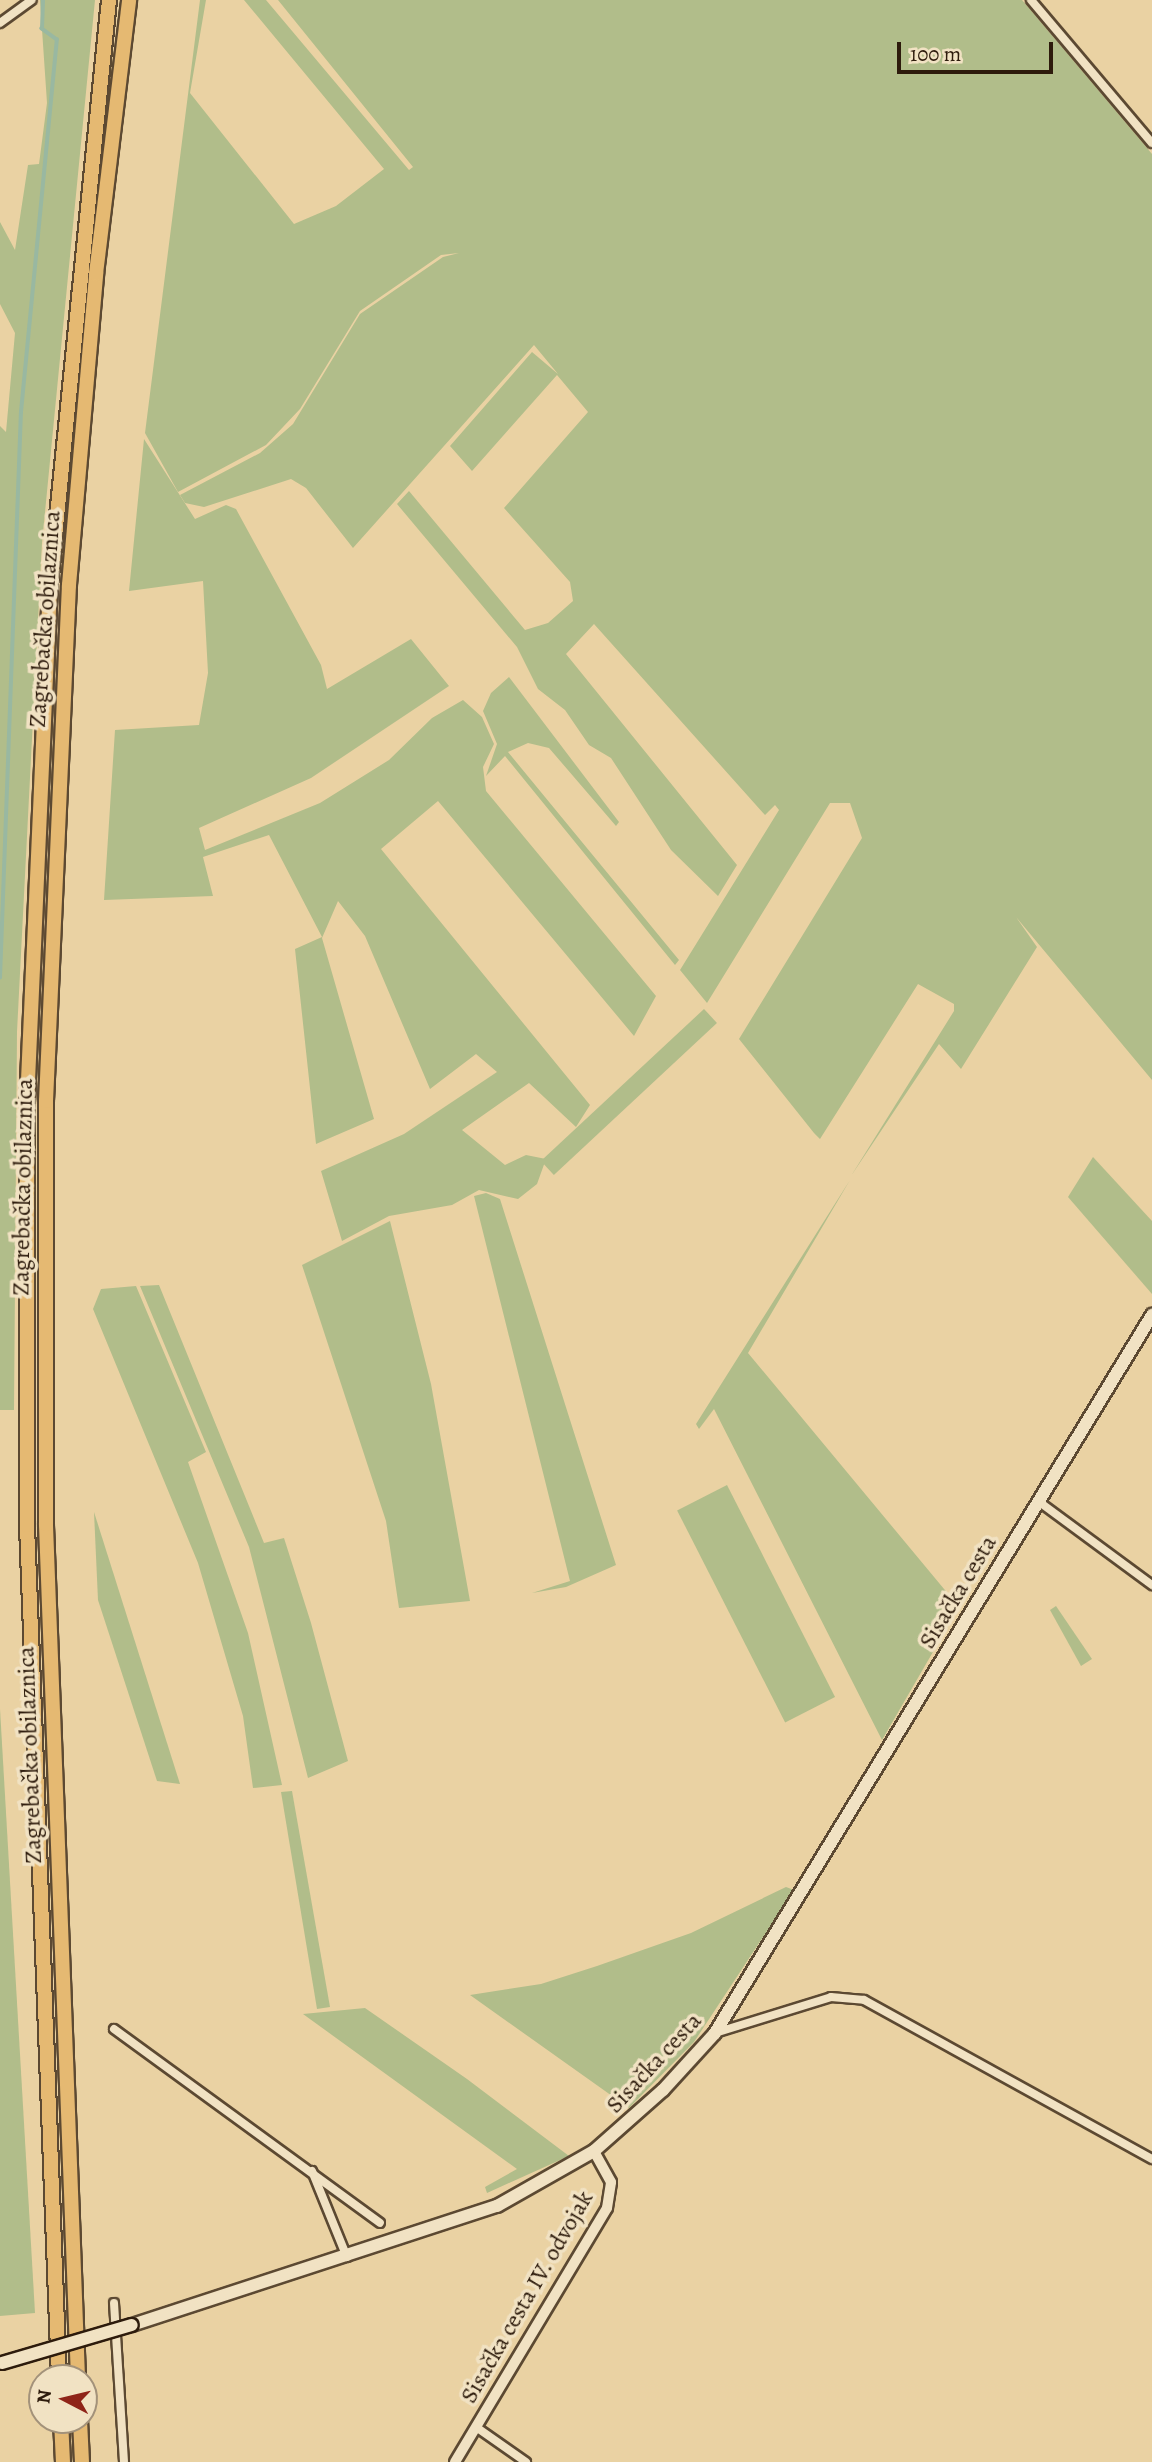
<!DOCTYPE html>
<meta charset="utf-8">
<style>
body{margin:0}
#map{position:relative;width:1152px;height:2462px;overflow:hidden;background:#ead2a3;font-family:Alegreya,serif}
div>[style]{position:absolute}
.green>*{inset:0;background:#b1bd8a;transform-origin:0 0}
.stream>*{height:3.5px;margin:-1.75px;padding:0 1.75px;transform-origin:1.75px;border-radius:1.75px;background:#99b8a1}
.roads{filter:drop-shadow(2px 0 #5c4932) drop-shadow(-2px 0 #5c4932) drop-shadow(0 2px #5c4932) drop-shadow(0 -2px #5c4932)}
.minor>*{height:8px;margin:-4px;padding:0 4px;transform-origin:4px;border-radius:4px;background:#f1e2c3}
.tertiary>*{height:10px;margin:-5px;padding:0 5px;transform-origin:5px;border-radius:5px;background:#f1e2c3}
.secondary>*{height:12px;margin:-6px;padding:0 6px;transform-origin:6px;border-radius:6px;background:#f1e2c3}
.motorway>*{height:14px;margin:-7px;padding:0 7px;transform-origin:7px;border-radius:7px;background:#e5b972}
.bridges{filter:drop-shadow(2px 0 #2d1b0c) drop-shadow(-2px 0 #2d1b0c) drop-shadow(0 2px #2d1b0c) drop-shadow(0 -2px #2d1b0c)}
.secondary-bridge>*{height:12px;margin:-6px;padding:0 6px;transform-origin:6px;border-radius:6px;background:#f1e2c3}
span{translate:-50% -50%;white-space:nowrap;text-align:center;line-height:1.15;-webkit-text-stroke:7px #f1e2c3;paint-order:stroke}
.street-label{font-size:24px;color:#2d1b0c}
.north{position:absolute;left:28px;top:2364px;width:70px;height:70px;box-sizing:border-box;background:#f1e2c3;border:2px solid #a3927a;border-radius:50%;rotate:277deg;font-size:19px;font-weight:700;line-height:28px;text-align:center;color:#2d1b0c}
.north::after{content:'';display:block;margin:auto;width:24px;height:32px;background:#8f2418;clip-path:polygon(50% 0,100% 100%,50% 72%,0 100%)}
.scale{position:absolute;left:897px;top:42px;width:156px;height:32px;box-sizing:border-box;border:4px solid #2d1b0c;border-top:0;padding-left:9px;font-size:21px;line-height:24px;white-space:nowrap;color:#2d1b0c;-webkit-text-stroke:5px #f1e2c3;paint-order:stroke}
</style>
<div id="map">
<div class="green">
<div style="clip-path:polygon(40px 0,95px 0,42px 543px,17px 1032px,14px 1410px,0 1410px,0 426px,6px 432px,15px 333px,0 304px,0 222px,15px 250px,28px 165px,39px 164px,47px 103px)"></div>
<div style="clip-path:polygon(200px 0,206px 0,190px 93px,294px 224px,336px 206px,384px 169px,244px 0,266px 0,409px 170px,413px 167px,278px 0,1022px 0,1152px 154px,1152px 1080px,1016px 917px,1037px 947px,961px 1069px,939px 1044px,851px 1176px,954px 1011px,954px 1004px,918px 984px,820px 1139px,814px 1133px,739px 1039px,862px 838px,850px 803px,830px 803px,707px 1003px,680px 970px,779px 810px,775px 805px,765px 815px,594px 624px,566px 654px,737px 865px,718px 896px,671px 850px,611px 758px,589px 745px,565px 710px,538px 689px,517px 647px,397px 504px,409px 491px,525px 630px,548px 623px,573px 601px,570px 582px,504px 508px,588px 412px,557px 375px,472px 471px,450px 446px,532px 352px,558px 374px,534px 345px,353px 548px,306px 488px,291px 479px,204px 507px,185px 503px,180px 495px,260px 453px,293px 424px,360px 314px,443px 257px,459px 253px,441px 255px,360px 311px,300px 409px,266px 445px,178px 492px,145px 433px)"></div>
<div style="clip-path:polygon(144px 439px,195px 519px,226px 505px,236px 509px,321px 665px,327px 689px,411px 639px,449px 686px,311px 778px,199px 828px,205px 850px,320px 803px,389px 760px,432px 718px,463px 700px,482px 717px,494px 744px,483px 767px,486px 791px,656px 996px,634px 1036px,438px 801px,381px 849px,590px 1105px,576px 1127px,529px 1083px,462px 1130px,505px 1165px,526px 1155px,546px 1159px,537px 1184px,518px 1199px,479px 1190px,452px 1205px,389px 1216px,342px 1241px,321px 1171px,404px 1134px,497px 1072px,476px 1054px,430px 1089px,365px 936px,338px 901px,322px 938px,374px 1119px,316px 1144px,295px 949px,322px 937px,269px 835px,203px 857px,213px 896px,104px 900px,115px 730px,199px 725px,208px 673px,203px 581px,129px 591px)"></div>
<div style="clip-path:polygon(509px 677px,619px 822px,616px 826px,549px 748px,528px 743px,508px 752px,679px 960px,675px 965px,505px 756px,486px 776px,497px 744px,483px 711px,491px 693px)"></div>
<div style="left:704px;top:1009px;width:19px;height:223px;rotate:47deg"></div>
<div style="clip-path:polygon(1093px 1157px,1152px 1221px,1152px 1294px,1068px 1197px)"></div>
<div style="clip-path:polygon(850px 1180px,748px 1353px,959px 1607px,882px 1740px,714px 1409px,699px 1429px,696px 1424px)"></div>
<div style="clip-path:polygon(486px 1193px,500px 1199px,616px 1565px,566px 1587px,532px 1593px,570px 1581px,474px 1196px)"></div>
<div style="clip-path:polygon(390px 1221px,431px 1384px,470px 1601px,399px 1608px,386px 1521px,302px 1265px)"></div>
<div style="clip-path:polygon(159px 1285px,264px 1543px,284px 1538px,311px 1623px,348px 1761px,308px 1778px,249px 1547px,140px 1286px)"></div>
<div style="clip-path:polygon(136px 1286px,206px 1452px,188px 1462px,248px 1633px,282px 1785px,253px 1788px,243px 1716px,198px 1563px,93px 1309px,101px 1289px)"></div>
<div style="left:727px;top:1485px;width:238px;height:56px;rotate:63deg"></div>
<div style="clip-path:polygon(94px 1512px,180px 1784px,157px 1781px,98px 1600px)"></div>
<div style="clip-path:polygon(1056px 1606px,1092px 1659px,1081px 1666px,1050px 1610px)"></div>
<div style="clip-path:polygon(0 1709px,35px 2313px,0 2316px)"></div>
<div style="clip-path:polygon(292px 1791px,330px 2007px,317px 2009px,281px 1792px)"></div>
<div style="clip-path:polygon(786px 1887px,794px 1890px,694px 2042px,629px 2108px,470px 1995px,541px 1984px,597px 1966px,691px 1933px)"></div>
<div style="clip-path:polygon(365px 2008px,467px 2079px,569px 2156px,487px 2193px,485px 2187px,517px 2169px,303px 2014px)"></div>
</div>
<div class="stream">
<div style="left:0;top:978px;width:566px;rotate:-87.88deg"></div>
<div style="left:21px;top:412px;width:374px;rotate:-84.5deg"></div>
<div style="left:57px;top:40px;width:19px;rotate:-144deg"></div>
<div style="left:42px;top:29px;width:28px;rotate:-88deg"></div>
</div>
<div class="roads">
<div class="minor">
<div style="left:1031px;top:0;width:187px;rotate:49.8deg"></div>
<div style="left:0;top:23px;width:39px;rotate:-36deg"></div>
<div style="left:1038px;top:1501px;width:142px;rotate:36.4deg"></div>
<div style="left:114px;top:2029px;width:329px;rotate:36.1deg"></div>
<div style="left:715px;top:2033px;width:121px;rotate:-17.2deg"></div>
<div style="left:831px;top:1997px;width:33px;rotate:5deg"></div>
<div style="left:864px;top:2000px;width:329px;rotate:28.9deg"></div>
<div style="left:312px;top:2171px;width:93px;rotate:67.9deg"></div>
<div style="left:114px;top:2303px;width:159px;rotate:86.4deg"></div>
<div style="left:476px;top:2427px;width:61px;rotate:35deg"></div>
</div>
<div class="tertiary">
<div style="left:455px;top:2462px;width:296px;rotate:-59.1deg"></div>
<div style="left:607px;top:2208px;width:26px;rotate:-81deg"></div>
<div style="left:611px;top:2182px;width:35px;rotate:-119deg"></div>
</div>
<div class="secondary">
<div style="left:132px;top:2325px;width:384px;rotate:-18.1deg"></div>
<div style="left:497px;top:2206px;width:112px;rotate:-29.6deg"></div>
<div style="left:594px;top:2151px;width:92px;rotate:-41.5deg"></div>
<div style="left:663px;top:2090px;width:77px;rotate:-47.6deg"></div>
<div style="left:715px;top:2033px;width:841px;rotate:-58.67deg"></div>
</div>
<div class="motorway">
<div style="left:59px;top:2378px;width:854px;rotate:-92.15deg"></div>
<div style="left:27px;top:1525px;width:422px;rotate:-90deg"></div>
<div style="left:27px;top:1103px;width:518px;rotate:-87.45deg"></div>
<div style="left:50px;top:586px;width:589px;rotate:-84.25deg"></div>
<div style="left:78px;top:2378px;width:855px;rotate:-92.15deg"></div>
<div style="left:46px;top:1524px;width:423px;rotate:-90deg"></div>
<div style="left:46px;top:1101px;width:517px;rotate:-87.45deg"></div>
<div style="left:69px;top:585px;width:312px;rotate:-85deg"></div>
<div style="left:96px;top:274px;width:276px;rotate:-83.1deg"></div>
<div style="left:61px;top:2420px;width:42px;rotate:87.3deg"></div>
<div style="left:80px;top:2420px;width:42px;rotate:87.3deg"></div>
</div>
</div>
<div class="bridges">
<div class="secondary-bridge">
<div style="left:2px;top:2363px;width:135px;rotate:-16.3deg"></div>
</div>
</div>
<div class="street-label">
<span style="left:45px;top:619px;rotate:-86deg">Zagrebačka obilaznica</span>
<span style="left:23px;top:1187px;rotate:-89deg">Zagrebačka obilaznica</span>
<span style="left:958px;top:1592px;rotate:-59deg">Sisačka cesta</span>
<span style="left:30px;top:1755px;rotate:-92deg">Zagrebačka obilaznica</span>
<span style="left:654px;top:2063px;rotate:-47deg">Sisačka cesta</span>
<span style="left:527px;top:2297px;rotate:-60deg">Sisačka cesta IV. odvojak</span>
</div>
<div class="north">N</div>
<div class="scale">100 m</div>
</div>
